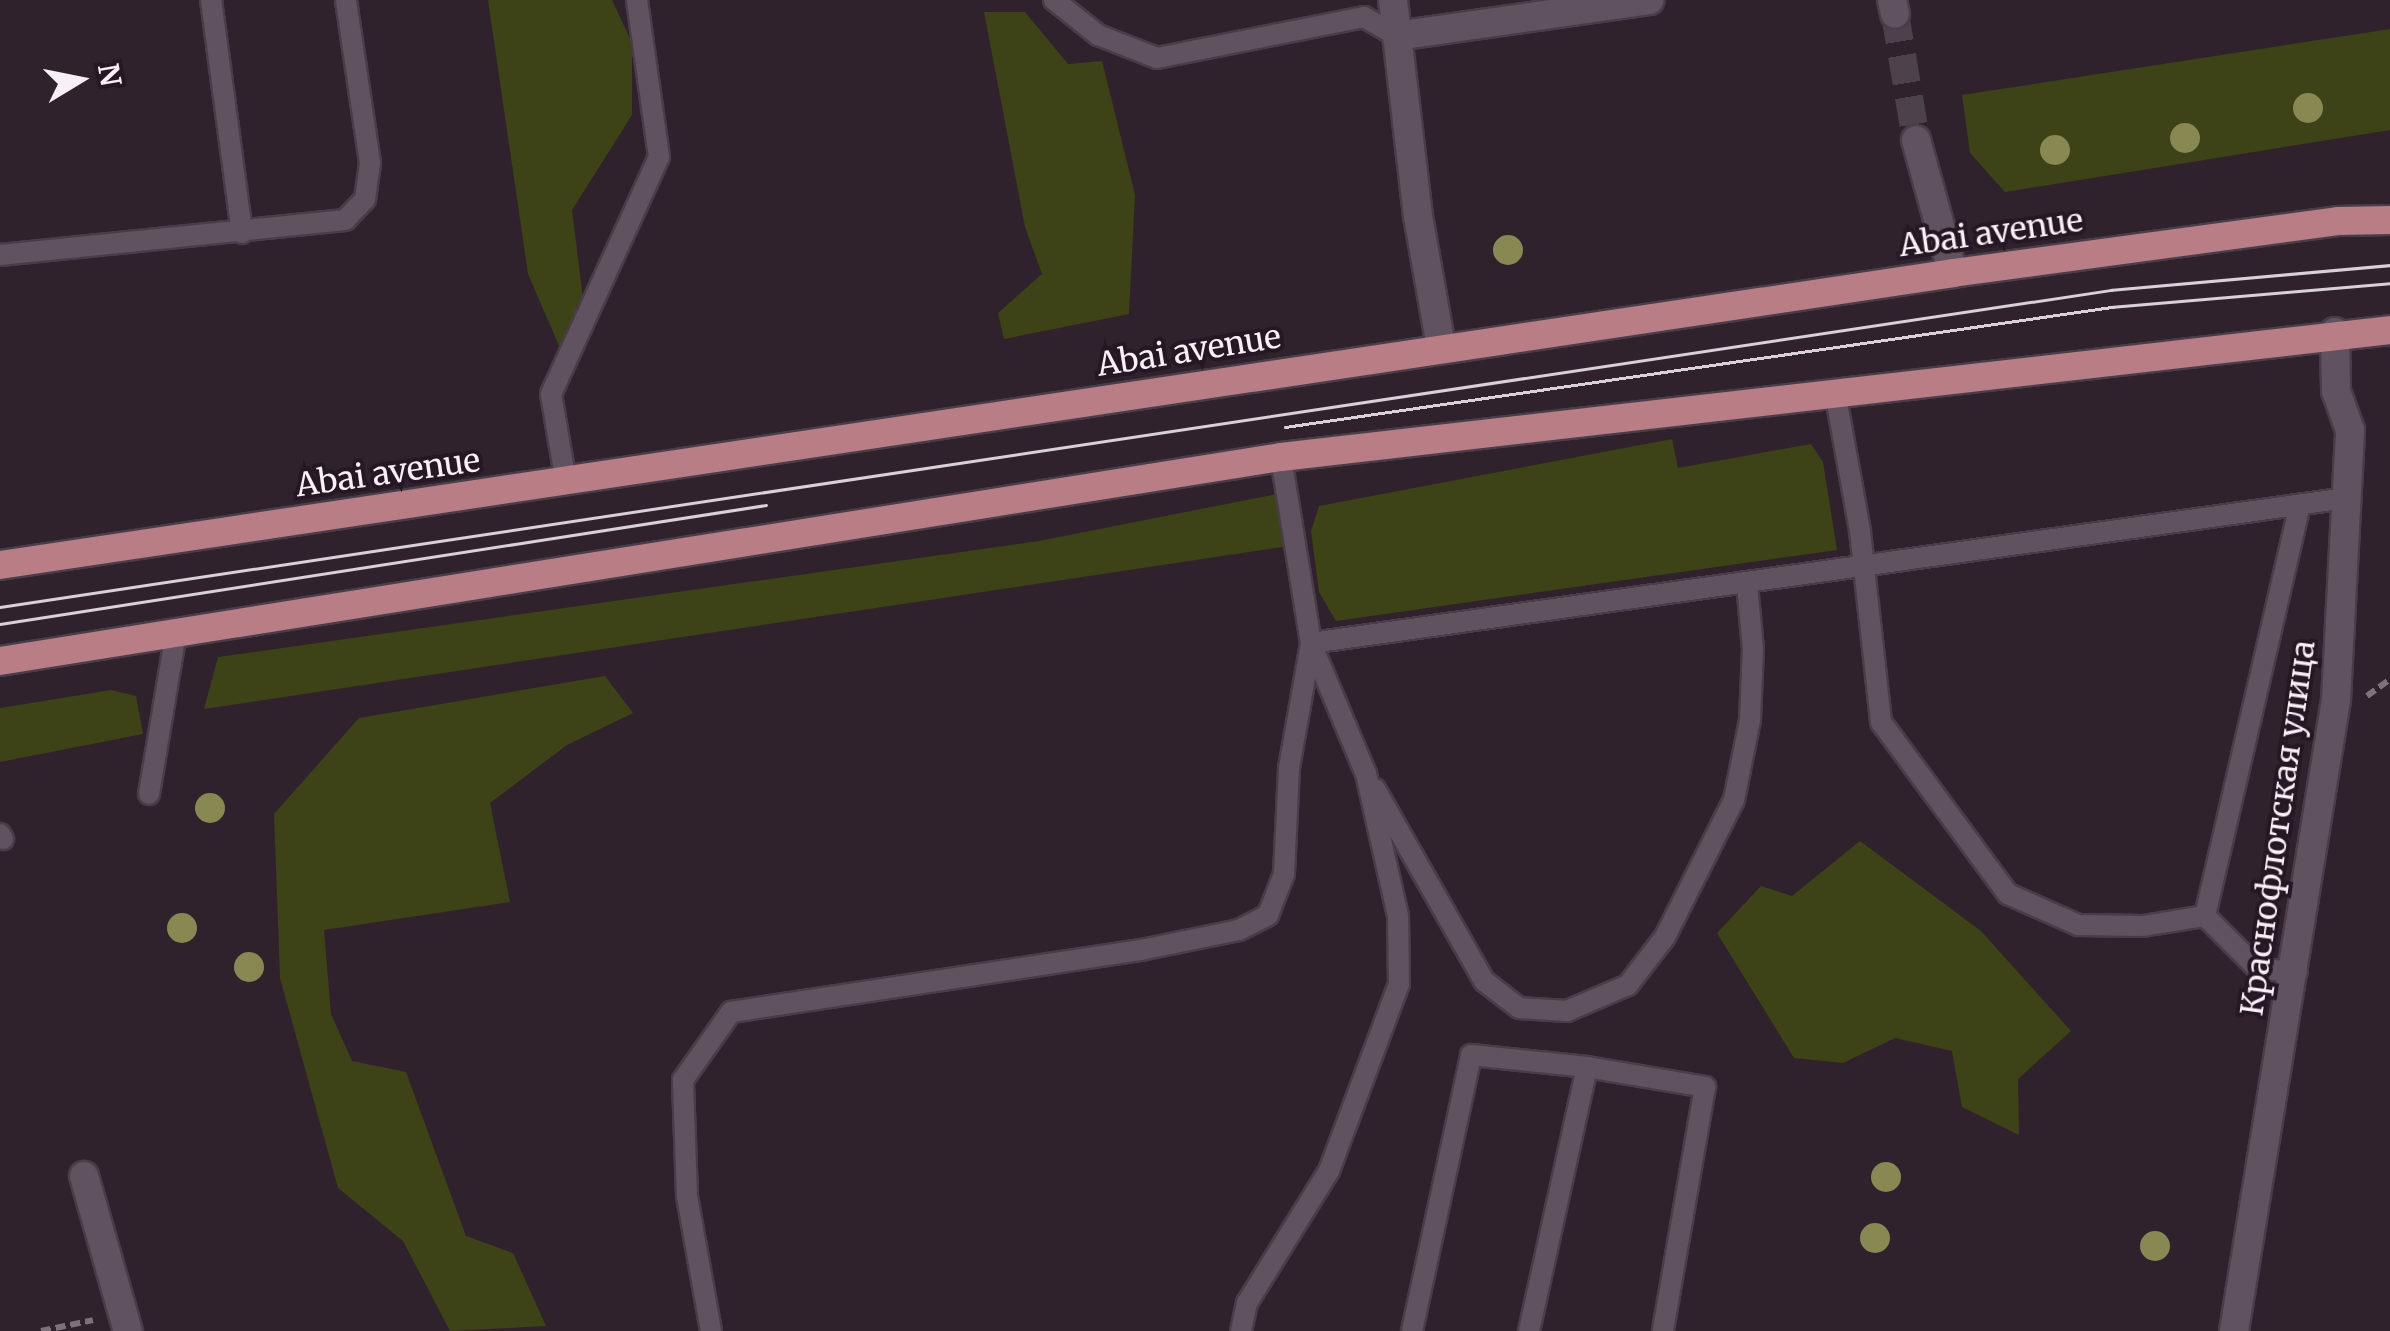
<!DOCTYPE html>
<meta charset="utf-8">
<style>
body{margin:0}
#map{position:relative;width:2390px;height:1331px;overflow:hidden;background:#2f222d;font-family:Merriweather,serif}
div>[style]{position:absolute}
.green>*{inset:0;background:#3e4217}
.minor-tunnel>*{height:28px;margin-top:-14px;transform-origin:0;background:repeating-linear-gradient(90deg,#4d414b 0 28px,transparent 0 42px)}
.path>*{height:6px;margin-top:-3px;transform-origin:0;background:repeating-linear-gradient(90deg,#7d717b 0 10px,transparent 0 15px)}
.roads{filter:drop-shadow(2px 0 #483d48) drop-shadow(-2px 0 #483d48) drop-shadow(0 2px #483d48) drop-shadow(0 -2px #483d48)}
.service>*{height:20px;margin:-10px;padding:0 10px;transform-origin:10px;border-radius:10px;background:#61525f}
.minor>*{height:28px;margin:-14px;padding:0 14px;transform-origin:14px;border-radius:14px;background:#61525f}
.primary>*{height:28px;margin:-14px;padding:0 14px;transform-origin:14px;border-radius:14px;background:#b97d85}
.tram>*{height:2.5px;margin:-1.25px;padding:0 1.25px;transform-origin:1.25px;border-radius:1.25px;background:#dad0d9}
.trees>*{width:30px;height:30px;margin:-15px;border-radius:50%;background:#888853}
span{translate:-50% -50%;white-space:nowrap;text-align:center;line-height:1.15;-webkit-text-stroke:8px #251824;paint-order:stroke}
.street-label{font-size:32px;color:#f8eff7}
.north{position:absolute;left:30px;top:30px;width:100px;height:100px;-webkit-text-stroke:8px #251824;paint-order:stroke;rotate:80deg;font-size:28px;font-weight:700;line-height:40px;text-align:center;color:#f8eff7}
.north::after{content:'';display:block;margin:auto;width:35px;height:45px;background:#f8eff7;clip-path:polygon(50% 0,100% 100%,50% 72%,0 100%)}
</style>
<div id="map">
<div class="green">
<div style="clip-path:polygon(488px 0,612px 0,632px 43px,632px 115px,572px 210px,588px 339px,560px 348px,528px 274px)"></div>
<div style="clip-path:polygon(984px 12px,1025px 12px,1068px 64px,1102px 61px,1135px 195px,1129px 314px,1004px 339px,998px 313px,1042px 274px,1025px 227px)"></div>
<div style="clip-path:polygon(2390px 29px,2390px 130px,2005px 192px,1970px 153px,1962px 95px)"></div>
<div style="clip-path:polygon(1672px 439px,1678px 468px,1811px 444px,1823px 462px,1837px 550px,1336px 621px,1319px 592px,1311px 531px,1319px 506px)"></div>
<div style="clip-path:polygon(1287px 492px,1295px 545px,204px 709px,218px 657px,1039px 541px)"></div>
<div style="clip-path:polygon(605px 676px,633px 713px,567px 745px,490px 803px,510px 902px,324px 930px,331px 1014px,352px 1061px,406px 1072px,466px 1236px,513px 1253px,546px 1326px,450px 1331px,403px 1241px,338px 1188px,280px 978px,274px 814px,359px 718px)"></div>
<div style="clip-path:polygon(111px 690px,136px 696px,143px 734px,0 762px,0 708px)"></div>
<div style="clip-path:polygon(1860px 841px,1981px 931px,2071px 1031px,2018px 1079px,2019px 1135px,1962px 1107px,1952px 1051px,1895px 1038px,1843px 1063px,1794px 1058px,1717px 933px,1761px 886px,1792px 896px)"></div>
</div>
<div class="minor-tunnel">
<div style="left:1895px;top:14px;width:128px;rotate:80.5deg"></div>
</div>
<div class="path">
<div style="left:2367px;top:696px;width:29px;rotate:-36deg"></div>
<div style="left:41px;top:1331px;width:53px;rotate:-11.9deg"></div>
</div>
<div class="roads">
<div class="service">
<div style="left:211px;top:0;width:235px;rotate:82.4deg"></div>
<div style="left:1054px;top:0;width:56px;rotate:38.5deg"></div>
<div style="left:1098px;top:35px;width:63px;rotate:21.3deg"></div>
<div style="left:1157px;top:58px;width:211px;rotate:-11.2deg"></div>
<div style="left:1364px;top:17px;width:38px;rotate:30deg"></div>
<div style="left:0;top:255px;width:347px;rotate:-5.8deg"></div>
<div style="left:345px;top:220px;width:29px;rotate:-46deg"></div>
<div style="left:365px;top:199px;width:36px;rotate:-82deg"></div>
<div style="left:370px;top:163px;width:165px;rotate:-98.4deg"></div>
<div style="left:1835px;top:392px;width:141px;rotate:79.8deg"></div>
<div style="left:1860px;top:531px;width:192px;rotate:83.7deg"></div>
<div style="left:1881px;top:722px;width:214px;rotate:53.6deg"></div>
<div style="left:2008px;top:894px;width:77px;rotate:23.9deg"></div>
<div style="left:2078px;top:925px;width:65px;rotate:0.9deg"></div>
<div style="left:2143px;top:926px;width:63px;rotate:-9.2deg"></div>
<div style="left:2205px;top:916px;width:419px;rotate:-77deg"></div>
<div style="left:566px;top:482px;width:89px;rotate:-99.7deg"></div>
<div style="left:551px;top:394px;width:260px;rotate:-65.5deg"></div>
<div style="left:659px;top:157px;width:159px;rotate:-98deg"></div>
<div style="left:1375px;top:789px;width:221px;rotate:60.4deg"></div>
<div style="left:1484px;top:981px;width:44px;rotate:37.6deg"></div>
<div style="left:1519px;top:1008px;width:48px;rotate:3.6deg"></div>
<div style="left:1567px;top:1011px;width:66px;rotate:-23.1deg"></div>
<div style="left:1628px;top:985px;width:61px;rotate:-52.4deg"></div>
<div style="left:1665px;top:937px;width:153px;rotate:-63.3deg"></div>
<div style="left:1734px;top:800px;width:82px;rotate:-78.7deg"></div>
<div style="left:1750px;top:720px;width:71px;rotate:-87.6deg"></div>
<div style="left:1753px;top:649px;width:65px;rotate:-95.3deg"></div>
<div style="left:149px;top:794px;width:163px;rotate:-80.5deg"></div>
<div style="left:0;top:834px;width:6px;rotate:59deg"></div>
<div style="left:2205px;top:916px;width:75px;rotate:45deg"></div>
<div style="left:2258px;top:969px;width:39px;rotate:4deg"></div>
<div style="left:711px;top:1331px;width:137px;rotate:-100.1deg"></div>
<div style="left:687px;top:1196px;width:116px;rotate:-92deg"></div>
<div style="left:683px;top:1080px;width:83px;rotate:-54.8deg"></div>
<div style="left:731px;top:1012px;width:415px;rotate:-8.6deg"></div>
<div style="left:1141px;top:950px;width:100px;rotate:-11.5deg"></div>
<div style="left:1239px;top:930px;width:33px;rotate:-27deg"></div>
<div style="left:1268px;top:915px;width:44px;rotate:-68.7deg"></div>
<div style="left:1284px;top:874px;width:106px;rotate:-87.3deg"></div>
<div style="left:1289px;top:768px;width:127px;rotate:-80deg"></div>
<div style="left:1311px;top:643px;width:1046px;rotate:-7.97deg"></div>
<div style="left:1241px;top:1331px;width:29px;rotate:-78deg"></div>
<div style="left:1247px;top:1303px;width:155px;rotate:-58.2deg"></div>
<div style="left:1329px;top:1171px;width:200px;rotate:-69.5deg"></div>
<div style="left:1399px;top:984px;width:68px;rotate:-90.8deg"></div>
<div style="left:1398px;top:916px;width:146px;rotate:-102.7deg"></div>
<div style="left:1366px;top:774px;width:142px;rotate:-112.8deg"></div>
<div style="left:1311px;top:643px;width:188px;rotate:-99.2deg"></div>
<div style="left:1412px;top:1331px;width:282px;rotate:-77.9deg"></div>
<div style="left:1471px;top:1055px;width:117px;rotate:5.9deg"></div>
<div style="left:1529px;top:1331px;width:270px;rotate:-77.6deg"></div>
<div style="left:1587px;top:1067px;width:120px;rotate:9.6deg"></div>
<div style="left:1705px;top:1087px;width:248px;rotate:99.8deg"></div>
</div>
<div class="minor">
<div style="left:1393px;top:0;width:217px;rotate:83.4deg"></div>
<div style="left:1418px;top:216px;width:133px;rotate:80deg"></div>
<div style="left:1892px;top:0;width:14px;rotate:78deg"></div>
<div style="left:1397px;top:36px;width:255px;rotate:-8.1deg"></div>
<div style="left:1916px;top:140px;width:138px;rotate:74.5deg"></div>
<div style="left:84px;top:1176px;width:161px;rotate:74.2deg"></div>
<div style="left:2234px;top:1331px;width:639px;rotate:-80.82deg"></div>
<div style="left:2336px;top:700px;width:270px;rotate:-87deg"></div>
<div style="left:2350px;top:430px;width:41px;rotate:-109.7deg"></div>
<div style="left:2336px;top:391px;width:59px;rotate:-91deg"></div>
</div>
<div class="primary">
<div style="left:0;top:565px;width:1975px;rotate:-8.5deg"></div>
<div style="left:1953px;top:273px;width:388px;rotate:-7.7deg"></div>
<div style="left:2338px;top:221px;width:52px;rotate:-1.1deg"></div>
<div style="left:0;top:661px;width:1297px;rotate:-9.05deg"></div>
<div style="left:1281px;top:457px;width:1116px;rotate:-6.53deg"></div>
</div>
</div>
<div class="tram">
<div style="left:1285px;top:427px;width:836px;rotate:-8.26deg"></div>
<div style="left:2112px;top:307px;width:279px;rotate:-4.9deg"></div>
<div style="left:0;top:607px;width:2135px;rotate:-8.54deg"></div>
<div style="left:2111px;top:290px;width:280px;rotate:-5.1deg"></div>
<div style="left:0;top:624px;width:775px;rotate:-8.83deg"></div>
</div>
<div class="trees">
<div style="left:2308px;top:108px"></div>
<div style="left:2185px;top:138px"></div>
<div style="left:2055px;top:150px"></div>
<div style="left:1508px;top:250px"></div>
<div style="left:210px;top:808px"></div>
<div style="left:182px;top:928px"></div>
<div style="left:249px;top:967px"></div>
<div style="left:1886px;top:1177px"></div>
<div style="left:1875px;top:1238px"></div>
<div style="left:2155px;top:1246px"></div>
</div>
<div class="street-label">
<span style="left:1991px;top:233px;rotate:-8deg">Abai avenue</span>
<span style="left:1189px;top:351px;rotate:-9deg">Abai avenue</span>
<span style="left:388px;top:473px;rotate:-8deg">Abai avenue</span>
<span style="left:2278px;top:828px;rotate:-82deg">Краснофлотская улица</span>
</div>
<div class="north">N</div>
</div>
